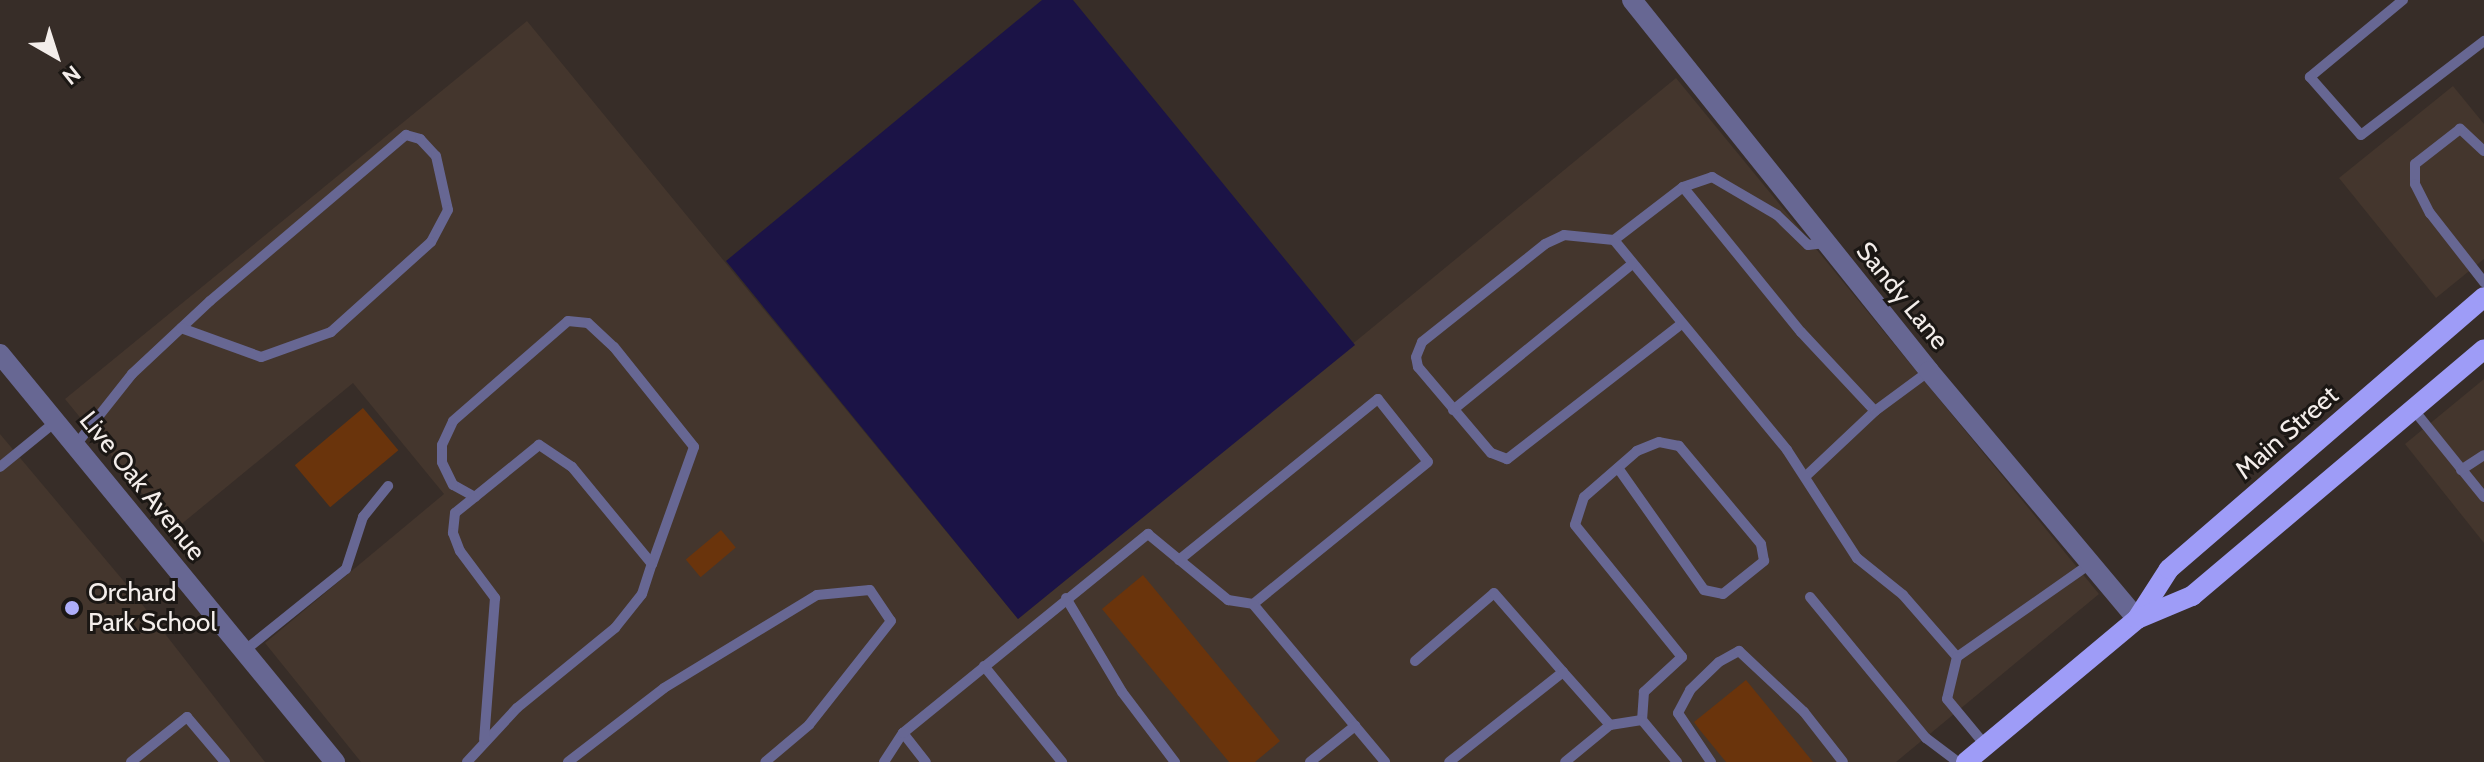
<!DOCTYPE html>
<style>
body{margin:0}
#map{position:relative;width:2484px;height:762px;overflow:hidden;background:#372d28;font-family:Cabin,sans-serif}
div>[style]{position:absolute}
.built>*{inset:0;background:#44362d}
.water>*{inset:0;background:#1b1346}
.building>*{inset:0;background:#6a340c;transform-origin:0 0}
.service>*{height:10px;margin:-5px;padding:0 5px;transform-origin:5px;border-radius:5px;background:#676793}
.minor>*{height:20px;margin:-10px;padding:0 10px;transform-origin:10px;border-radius:10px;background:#676793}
.tertiary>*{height:20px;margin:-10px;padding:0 10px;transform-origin:10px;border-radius:10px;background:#676793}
.primary>*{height:20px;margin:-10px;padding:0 10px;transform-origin:10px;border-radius:10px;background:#9e9cf7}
.dots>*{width:22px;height:22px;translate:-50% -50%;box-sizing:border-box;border:4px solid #1b1714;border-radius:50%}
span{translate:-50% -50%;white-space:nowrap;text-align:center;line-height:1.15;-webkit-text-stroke:6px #1b1714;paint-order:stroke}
.street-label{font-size:26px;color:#f3edea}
.poi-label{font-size:26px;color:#f3edea}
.left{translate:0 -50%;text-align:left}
.north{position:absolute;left:16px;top:16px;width:80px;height:80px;-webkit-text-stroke:6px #1b1714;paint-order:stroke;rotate:141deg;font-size:22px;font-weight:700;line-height:32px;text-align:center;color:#f3edea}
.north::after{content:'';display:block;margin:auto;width:28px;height:36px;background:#f3edea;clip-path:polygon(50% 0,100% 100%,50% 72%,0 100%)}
</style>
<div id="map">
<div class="built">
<div style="clip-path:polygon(527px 21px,1018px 619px,1676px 78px,2099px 594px,1896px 762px,361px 762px,265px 643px,444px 494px,353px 383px,173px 531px,65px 399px)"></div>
<div style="clip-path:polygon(2453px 86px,2484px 124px,2484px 259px,2436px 298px,2339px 178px)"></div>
<div style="clip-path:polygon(2484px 379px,2484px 543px,2405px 444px)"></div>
<div style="clip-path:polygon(0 434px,127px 585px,265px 762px,0 762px)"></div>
</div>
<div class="water">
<div style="clip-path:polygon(1042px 0,1073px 0,1355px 345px,1018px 619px,726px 261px)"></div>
</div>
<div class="building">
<div style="left:363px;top:408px;width:55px;height:89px;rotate:50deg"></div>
<div style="left:721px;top:530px;width:23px;height:46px;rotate:50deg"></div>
<div style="clip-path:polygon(1143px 575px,1280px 741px,1255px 762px,1229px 762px,1102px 609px)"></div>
<div style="clip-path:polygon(1746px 680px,1813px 762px,1726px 762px,1699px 729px,1694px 722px)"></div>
</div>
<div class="service">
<div style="left:2403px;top:0;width:121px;rotate:140.4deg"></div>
<div style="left:2310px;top:77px;width:77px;rotate:48.7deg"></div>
<div style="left:2361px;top:135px;width:155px;rotate:-37.4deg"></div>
<div style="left:2484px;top:151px;width:33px;rotate:-137deg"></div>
<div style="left:2460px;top:129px;width:57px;rotate:142.1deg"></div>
<div style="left:2415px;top:164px;width:20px;rotate:90deg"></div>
<div style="left:2415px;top:184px;width:33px;rotate:63deg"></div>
<div style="left:2430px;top:213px;width:88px;rotate:52deg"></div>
<div style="left:1683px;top:187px;width:31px;rotate:-19deg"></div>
<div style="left:1712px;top:177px;width:75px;rotate:30.3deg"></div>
<div style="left:1777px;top:215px;width:43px;rotate:44.1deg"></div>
<div style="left:1808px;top:245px;width:17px;rotate:-7deg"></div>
<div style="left:1614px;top:240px;width:87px;rotate:-37.5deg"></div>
<div style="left:1683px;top:187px;width:187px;rotate:50.9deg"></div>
<div style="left:1801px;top:332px;width:108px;rotate:46.9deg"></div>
<div style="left:1875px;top:411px;width:95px;rotate:136.7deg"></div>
<div style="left:1680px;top:325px;width:219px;rotate:142.2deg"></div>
<div style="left:1507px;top:459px;width:17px;rotate:-159deg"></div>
<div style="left:1491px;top:453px;width:113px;rotate:-130.3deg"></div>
<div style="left:1418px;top:367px;width:10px;rotate:-101deg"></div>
<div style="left:1416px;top:357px;width:16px;rotate:-68deg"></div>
<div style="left:1422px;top:342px;width:157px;rotate:-38.5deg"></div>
<div style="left:1545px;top:244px;width:21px;rotate:-25deg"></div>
<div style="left:1564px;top:235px;width:50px;rotate:5.7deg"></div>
<div style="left:1614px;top:240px;width:272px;rotate:50.5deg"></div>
<div style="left:1787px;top:450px;width:129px;rotate:57.1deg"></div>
<div style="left:1857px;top:558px;width:59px;rotate:38.8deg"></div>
<div style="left:1903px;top:595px;width:82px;rotate:48.9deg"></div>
<div style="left:1957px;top:657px;width:164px;rotate:-35deg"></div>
<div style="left:2413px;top:409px;width:113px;rotate:51.1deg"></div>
<div style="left:1453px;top:410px;width:231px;rotate:-39.2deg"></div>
<div style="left:1875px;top:411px;width:67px;rotate:-36.5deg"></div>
<div style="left:75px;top:446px;width:92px;rotate:-51.6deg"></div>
<div style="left:132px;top:374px;width:107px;rotate:-43.1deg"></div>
<div style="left:210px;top:301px;width:257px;rotate:-40.3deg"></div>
<div style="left:406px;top:135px;width:15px;rotate:16deg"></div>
<div style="left:420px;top:139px;width:23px;rotate:47deg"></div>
<div style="left:436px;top:156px;width:55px;rotate:77.5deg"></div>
<div style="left:448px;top:210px;width:36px;rotate:118deg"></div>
<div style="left:431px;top:242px;width:135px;rotate:138deg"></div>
<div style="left:331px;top:332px;width:74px;rotate:160.3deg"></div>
<div style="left:261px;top:357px;width:85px;rotate:-160.1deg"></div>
<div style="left:0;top:467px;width:71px;rotate:-39.3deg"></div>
<div style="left:1618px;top:468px;width:149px;rotate:54.8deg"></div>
<div style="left:1704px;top:590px;width:19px;rotate:12deg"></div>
<div style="left:1723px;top:594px;width:53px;rotate:-38.8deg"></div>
<div style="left:1764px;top:561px;width:17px;rotate:-100deg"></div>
<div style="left:1761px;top:544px;width:128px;rotate:-129.9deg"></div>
<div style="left:1679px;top:446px;width:20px;rotate:-169deg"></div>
<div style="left:1659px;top:442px;width:24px;rotate:158deg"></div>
<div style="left:1637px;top:451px;width:70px;rotate:139deg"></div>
<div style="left:1584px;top:497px;width:29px;rotate:108deg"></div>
<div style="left:1575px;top:525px;width:170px;rotate:51deg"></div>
<div style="left:1682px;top:657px;width:52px;rotate:137.4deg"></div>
<div style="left:1644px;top:692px;width:28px;rotate:94deg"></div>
<div style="left:2461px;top:470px;width:27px;rotate:-33deg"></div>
<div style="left:475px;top:497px;width:25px;rotate:-151deg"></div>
<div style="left:453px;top:485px;width:25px;rotate:-116deg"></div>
<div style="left:442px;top:462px;width:17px;rotate:-90deg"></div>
<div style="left:442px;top:445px;width:26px;rotate:-65deg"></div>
<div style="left:453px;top:421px;width:152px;rotate:-41deg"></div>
<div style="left:568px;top:321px;width:20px;rotate:6deg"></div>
<div style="left:588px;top:323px;width:35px;rotate:43deg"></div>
<div style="left:614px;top:347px;width:128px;rotate:51.3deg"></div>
<div style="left:694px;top:447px;width:124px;rotate:109.7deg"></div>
<div style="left:1179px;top:560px;width:256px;rotate:-39deg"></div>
<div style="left:1378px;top:399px;width:80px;rotate:51.6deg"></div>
<div style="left:1428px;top:462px;width:225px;rotate:140.9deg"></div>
<div style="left:1810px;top:597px;width:183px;rotate:50.6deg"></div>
<div style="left:1926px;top:738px;width:40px;rotate:37deg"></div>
<div style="left:1066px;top:598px;width:109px;rotate:59.2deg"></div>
<div style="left:1122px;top:692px;width:88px;rotate:52.9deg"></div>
<div style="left:244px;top:651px;width:131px;rotate:-38.8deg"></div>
<div style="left:346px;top:569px;width:55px;rotate:-71.9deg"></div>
<div style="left:363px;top:517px;width:40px;rotate:-51deg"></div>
<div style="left:1957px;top:657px;width:43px;rotate:103.4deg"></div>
<div style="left:1947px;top:699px;width:61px;rotate:50.3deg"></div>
<div style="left:1415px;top:661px;width:104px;rotate:-40.7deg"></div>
<div style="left:1494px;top:593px;width:105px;rotate:48.9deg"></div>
<div style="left:1563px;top:672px;width:145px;rotate:141.7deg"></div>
<div style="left:984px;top:666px;width:124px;rotate:50.9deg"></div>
<div style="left:1563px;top:672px;width:71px;rotate:48.4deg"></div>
<div style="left:1610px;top:725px;width:58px;rotate:140.6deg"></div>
<div style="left:1610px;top:725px;width:32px;rotate:-9deg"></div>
<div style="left:1642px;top:720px;width:55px;rotate:50.2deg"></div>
<div style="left:903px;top:733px;width:37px;rotate:52deg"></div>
<div style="left:131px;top:762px;width:72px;rotate:-38.8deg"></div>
<div style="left:187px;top:717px;width:59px;rotate:49.8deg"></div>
<div style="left:467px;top:762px;width:74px;rotate:-47.2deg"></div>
<div style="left:517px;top:708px;width:127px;rotate:-39.2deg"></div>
<div style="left:615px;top:628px;width:43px;rotate:-51.5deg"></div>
<div style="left:642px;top:594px;width:32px;rotate:-72deg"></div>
<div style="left:652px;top:564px;width:126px;rotate:-129.5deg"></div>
<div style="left:572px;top:467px;width:40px;rotate:-146deg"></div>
<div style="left:539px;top:445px;width:108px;rotate:141deg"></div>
<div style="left:455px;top:513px;width:20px;rotate:96deg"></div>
<div style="left:453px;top:533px;width:19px;rotate:69deg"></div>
<div style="left:460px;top:551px;width:59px;rotate:53.3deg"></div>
<div style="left:495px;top:598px;width:142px;rotate:94.4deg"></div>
<div style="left:568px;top:762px;width:121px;rotate:-37.6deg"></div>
<div style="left:664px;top:688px;width:179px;rotate:-31.3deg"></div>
<div style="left:817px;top:595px;width:53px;rotate:-5.4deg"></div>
<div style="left:870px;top:590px;width:37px;rotate:56deg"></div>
<div style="left:891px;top:621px;width:132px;rotate:128.3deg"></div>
<div style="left:809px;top:725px;width:57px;rotate:139.9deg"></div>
<div style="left:884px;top:762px;width:35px;rotate:-57deg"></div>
<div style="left:903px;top:733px;width:316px;rotate:-39.1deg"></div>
<div style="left:1148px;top:534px;width:104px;rotate:39.5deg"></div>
<div style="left:1228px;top:600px;width:25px;rotate:9deg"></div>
<div style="left:1253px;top:604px;width:206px;rotate:50.1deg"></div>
<div style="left:1310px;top:762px;width:58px;rotate:-38.7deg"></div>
<div style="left:1711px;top:762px;width:59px;rotate:-124deg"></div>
<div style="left:1678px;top:713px;width:26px;rotate:-62deg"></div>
<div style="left:1690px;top:690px;width:40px;rotate:-44deg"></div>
<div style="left:1719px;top:662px;width:23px;rotate:-29deg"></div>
<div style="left:1739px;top:651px;width:89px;rotate:43.2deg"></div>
<div style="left:1804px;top:712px;width:63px;rotate:52deg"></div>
</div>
<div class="minor">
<div style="left:1632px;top:0;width:475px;rotate:51.3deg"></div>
<div style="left:1929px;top:371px;width:324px;rotate:50deg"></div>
</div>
<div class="tertiary">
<div style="left:0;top:354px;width:528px;rotate:50.61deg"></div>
</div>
<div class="primary">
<div style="left:2137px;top:619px;width:59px;rotate:-57.4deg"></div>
<div style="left:2169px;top:569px;width:416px;rotate:-40.8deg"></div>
<div style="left:1966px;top:762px;width:223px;rotate:-39.9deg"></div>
<div style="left:2137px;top:619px;width:60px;rotate:-22.7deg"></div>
<div style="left:2192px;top:596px;width:382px;rotate:-40.2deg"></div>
</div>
<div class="dots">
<div style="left:72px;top:608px;background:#aeaefa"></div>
</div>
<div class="street-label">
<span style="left:1902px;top:296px;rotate:51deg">Sandy Lane</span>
<span style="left:2287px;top:433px;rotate:-41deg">Main Street</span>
<span style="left:142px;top:486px;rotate:51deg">Live Oak Avenue</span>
</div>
<div class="poi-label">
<span class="left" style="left:88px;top:608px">Orchard<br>Park School</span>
</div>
<div class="north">N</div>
</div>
